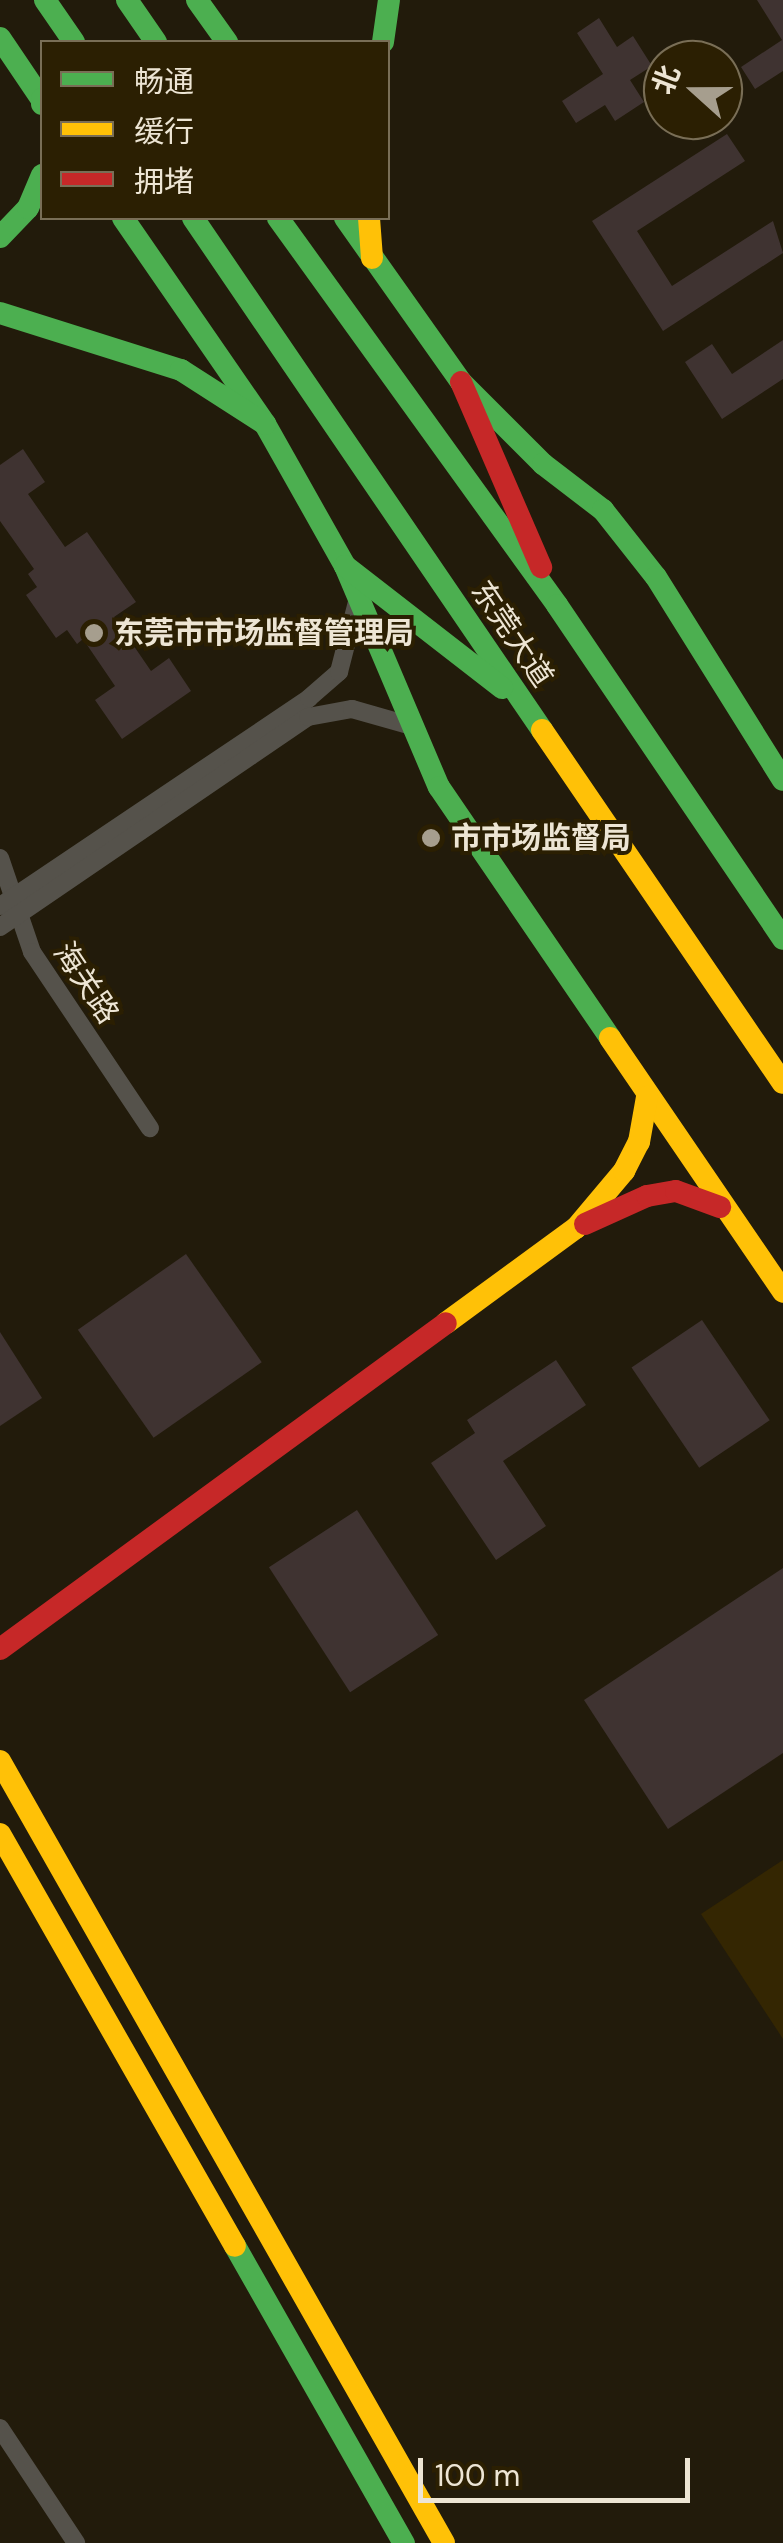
<!DOCTYPE html>
<meta charset="utf-8">
<style>
body{margin:0}
#map{position:relative;width:783px;height:2543px;overflow:hidden;background:#221b0b;font-family:"DM Sans","Noto Sans SC",sans-serif}
div>[style]{position:absolute}
.built>*{inset:0;background:#342602}
.building>*{inset:0;background:#3f3331;transform-origin:0 0}
.street>*{height:18px;margin:-9px;padding:0 9px;transform-origin:9px;border-radius:9px;background:#55524b}
.fast>*{height:22px;margin:-11px;padding:0 11px;transform-origin:11px;border-radius:11px;background:#4caf50}
.slow>*{height:22px;margin:-11px;padding:0 11px;transform-origin:11px;border-radius:11px;background:#ffc107}
.jam>*{height:22px;margin:-11px;padding:0 11px;transform-origin:11px;border-radius:11px;background:#c62828}
.dots>*{width:28px;height:28px;translate:-50% -50%;box-sizing:border-box;border:5px solid #2b1f02;border-radius:50%}
span{translate:-50% -50%;white-space:nowrap;text-align:center;line-height:1.15;-webkit-text-stroke:8px #2b1f02;paint-order:stroke}
.poi-label{font-size:30px;color:#ede5d4;font-weight:700}
.left{translate:0 -50%;text-align:left}
.street-label{font-size:30px;color:#ede5d4}
.legend{position:absolute;left:40px;top:40px;width:350px;height:180px;box-sizing:border-box;background:#2b1f02;border:2px solid #796e56;margin:0;padding:12px 18px;list-style:none;font-size:30px;color:#ede5d4}
.legend li{display:flex;align-items:center;gap:20px;height:50px}
.legend b{width:50px;border:2px solid #796e56}
.north{position:absolute;left:643px;top:40px;width:100px;height:100px;box-sizing:border-box;background:#2b1f02;border:2px solid #796e56;border-radius:50%;rotate:291deg;font-size:28px;font-weight:700;line-height:40px;text-align:center;color:#ede5d4}
.north::after{content:'';display:block;margin:auto;width:35px;height:45px;background:#a69e8e;clip-path:polygon(50% 0,100% 100%,50% 72%,0 100%)}
.scale{position:absolute;left:418px;top:2458px;width:272px;height:45px;box-sizing:border-box;border:5px solid #ede5d4;border-top:0;padding-left:12px;font-size:30px;line-height:35px;white-space:nowrap;color:#ede5d4;-webkit-text-stroke:8px #2b1f02;paint-order:stroke}
</style>
<div id="map">
<div class="built">
<div style="clip-path:polygon(783px 1860px,783px 2039px,701px 1914px)"></div>
</div>
<div class="building">
<div style="clip-path:polygon(757px 0,783px 0,783px 71px,755px 89px,741px 67px,782px 40px)"></div>
<div style="clip-path:polygon(599px 18px,617px 47px,633px 36px,652px 66px,630px 80px,644px 102px,615px 121px,605px 105px,576px 123px,562px 101px,603px 74px,577px 33px)"></div>
<div style="clip-path:polygon(727px 134px,745px 161px,637px 231px,672px 286px,773px 221px,783px 253px,663px 331px,592px 221px)"></div>
<div style="clip-path:polygon(783px 340px,783px 379px,722px 419px,685px 362px,712px 344px,732px 374px)"></div>
<div style="clip-path:polygon(23px 449px,45px 482px,28px 494px,65px 547px,87px 532px,136px 602px,114px 617px,151px 671px,169px 658px,191px 691px,122px 739px,95px 700px,115px 686px,83px 639px,77px 644px,67px 630px,56px 638px,26px 595px,37px 587px,28px 574px,34px 569px,0 521px,0 465px)"></div>
<div style="left:186px;top:1254px;width:132px;height:132px;rotate:55deg"></div>
<div style="left:702px;top:1320px;width:121px;height:85px;rotate:56deg"></div>
<div style="clip-path:polygon(0 1332px,42px 1398px,0 1426px)"></div>
<div style="clip-path:polygon(556px 1360px,586px 1405px,503px 1461px,546px 1526px,496px 1560px,431px 1463px,475px 1433px,467px 1420px)"></div>
<div style="left:357px;top:1510px;width:149px;height:105px;rotate:57deg"></div>
<div style="clip-path:polygon(783px 1568px,783px 1753px,668px 1829px,584px 1700px)"></div>
</div>
<div class="street">
<div style="left:0;top:858px;width:99px;rotate:71.2deg"></div>
<div style="left:32px;top:952px;width:212px;rotate:56.2deg"></div>
<div style="left:0;top:906px;width:372px;rotate:-33.9deg"></div>
<div style="left:309px;top:698px;width:40px;rotate:-41deg"></div>
<div style="left:339px;top:672px;width:76px;rotate:-75.6deg"></div>
<div style="left:0;top:927px;width:373px;rotate:-34.3deg"></div>
<div style="left:308px;top:717px;width:45px;rotate:-10.3deg"></div>
<div style="left:352px;top:709px;width:58px;rotate:15.9deg"></div>
<div style="left:0;top:2428px;width:138px;rotate:56.5deg"></div>
</div>
<div class="fast">
<div style="left:45px;top:0;width:51px;rotate:55.4deg"></div>
<div style="left:127px;top:0;width:51px;rotate:55.4deg"></div>
<div style="left:197px;top:0;width:52px;rotate:54.5deg"></div>
<div style="left:0;top:38px;width:75px;rotate:55.9deg"></div>
<div style="left:383px;top:42px;width:42px;rotate:-81.9deg"></div>
<div style="left:42px;top:99px;width:5px;rotate:90deg"></div>
<div style="left:123px;top:218px;width:250px;rotate:55.4deg"></div>
<div style="left:265px;top:424px;width:163px;rotate:60.6deg"></div>
<div style="left:345px;top:566px;width:240px;rotate:67deg"></div>
<div style="left:439px;top:787px;width:304px;rotate:55.7deg"></div>
<div style="left:193px;top:218px;width:620px;rotate:55.72deg"></div>
<div style="left:278px;top:218px;width:477px;rotate:54.2deg"></div>
<div style="left:557px;top:605px;width:403px;rotate:55.9deg"></div>
<div style="left:345px;top:218px;width:201px;rotate:54.7deg"></div>
<div style="left:461px;top:382px;width:116px;rotate:45deg"></div>
<div style="left:543px;top:464px;width:76px;rotate:37.5deg"></div>
<div style="left:603px;top:510px;width:85px;rotate:51.7deg"></div>
<div style="left:656px;top:577px;width:239px;rotate:58deg"></div>
<div style="left:0;top:237px;width:40px;rotate:-46deg"></div>
<div style="left:28px;top:208px;width:36px;rotate:-67deg"></div>
<div style="left:0;top:313px;width:190px;rotate:17.5deg"></div>
<div style="left:181px;top:370px;width:100px;rotate:32.7deg"></div>
<div style="left:345px;top:566px;width:199px;rotate:37.8deg"></div>
<div style="left:235px;top:2246px;width:342px;rotate:60.4deg"></div>
</div>
<div class="slow">
<div style="left:369px;top:218px;width:40px;rotate:85.7deg"></div>
<div style="left:542px;top:730px;width:427px;rotate:55.7deg"></div>
<div style="left:610px;top:1038px;width:307px;rotate:55.7deg"></div>
<div style="left:446px;top:1323px;width:161px;rotate:-36.2deg"></div>
<div style="left:576px;top:1228px;width:75px;rotate:-49.9deg"></div>
<div style="left:624px;top:1171px;width:33px;rotate:-63deg"></div>
<div style="left:639px;top:1142px;width:46px;rotate:-79.9deg"></div>
<div style="left:0;top:1761px;width:899px;rotate:60.41deg"></div>
<div style="left:0;top:1834px;width:474px;rotate:60.3deg"></div>
</div>
<div class="jam">
<div style="left:461px;top:382px;width:202px;rotate:66.6deg"></div>
<div style="left:585px;top:1224px;width:68px;rotate:-24.3deg"></div>
<div style="left:647px;top:1196px;width:29px;rotate:-10deg"></div>
<div style="left:676px;top:1191px;width:47px;rotate:20deg"></div>
<div style="left:0;top:1649px;width:552px;rotate:-36.16deg"></div>
</div>
<div class="dots">
<div style="left:94px;top:633px;background:#a69e8e"></div>
<div style="left:431px;top:838px;background:#a69e8e"></div>
</div>
<div class="poi-label">
<span class="left" style="left:114px;top:633px">东莞市市场监督管理局</span>
<span class="left" style="left:451px;top:838px">市市场监督局</span>
</div>
<div class="street-label">
<span style="left:512px;top:634px;rotate:56deg">东莞大道</span>
<span style="left:86px;top:983px;rotate:56deg">海关路</span>
</div>
<ul class="legend">
<li><b style="height:12px;background:#4caf50"></b>畅通</li>
<li><b style="height:12px;background:#ffc107"></b>缓行</li>
<li><b style="height:12px;background:#c62828"></b>拥堵</li>
</ul>
<div class="north">北</div>
<div class="scale">100 m</div>
</div>
